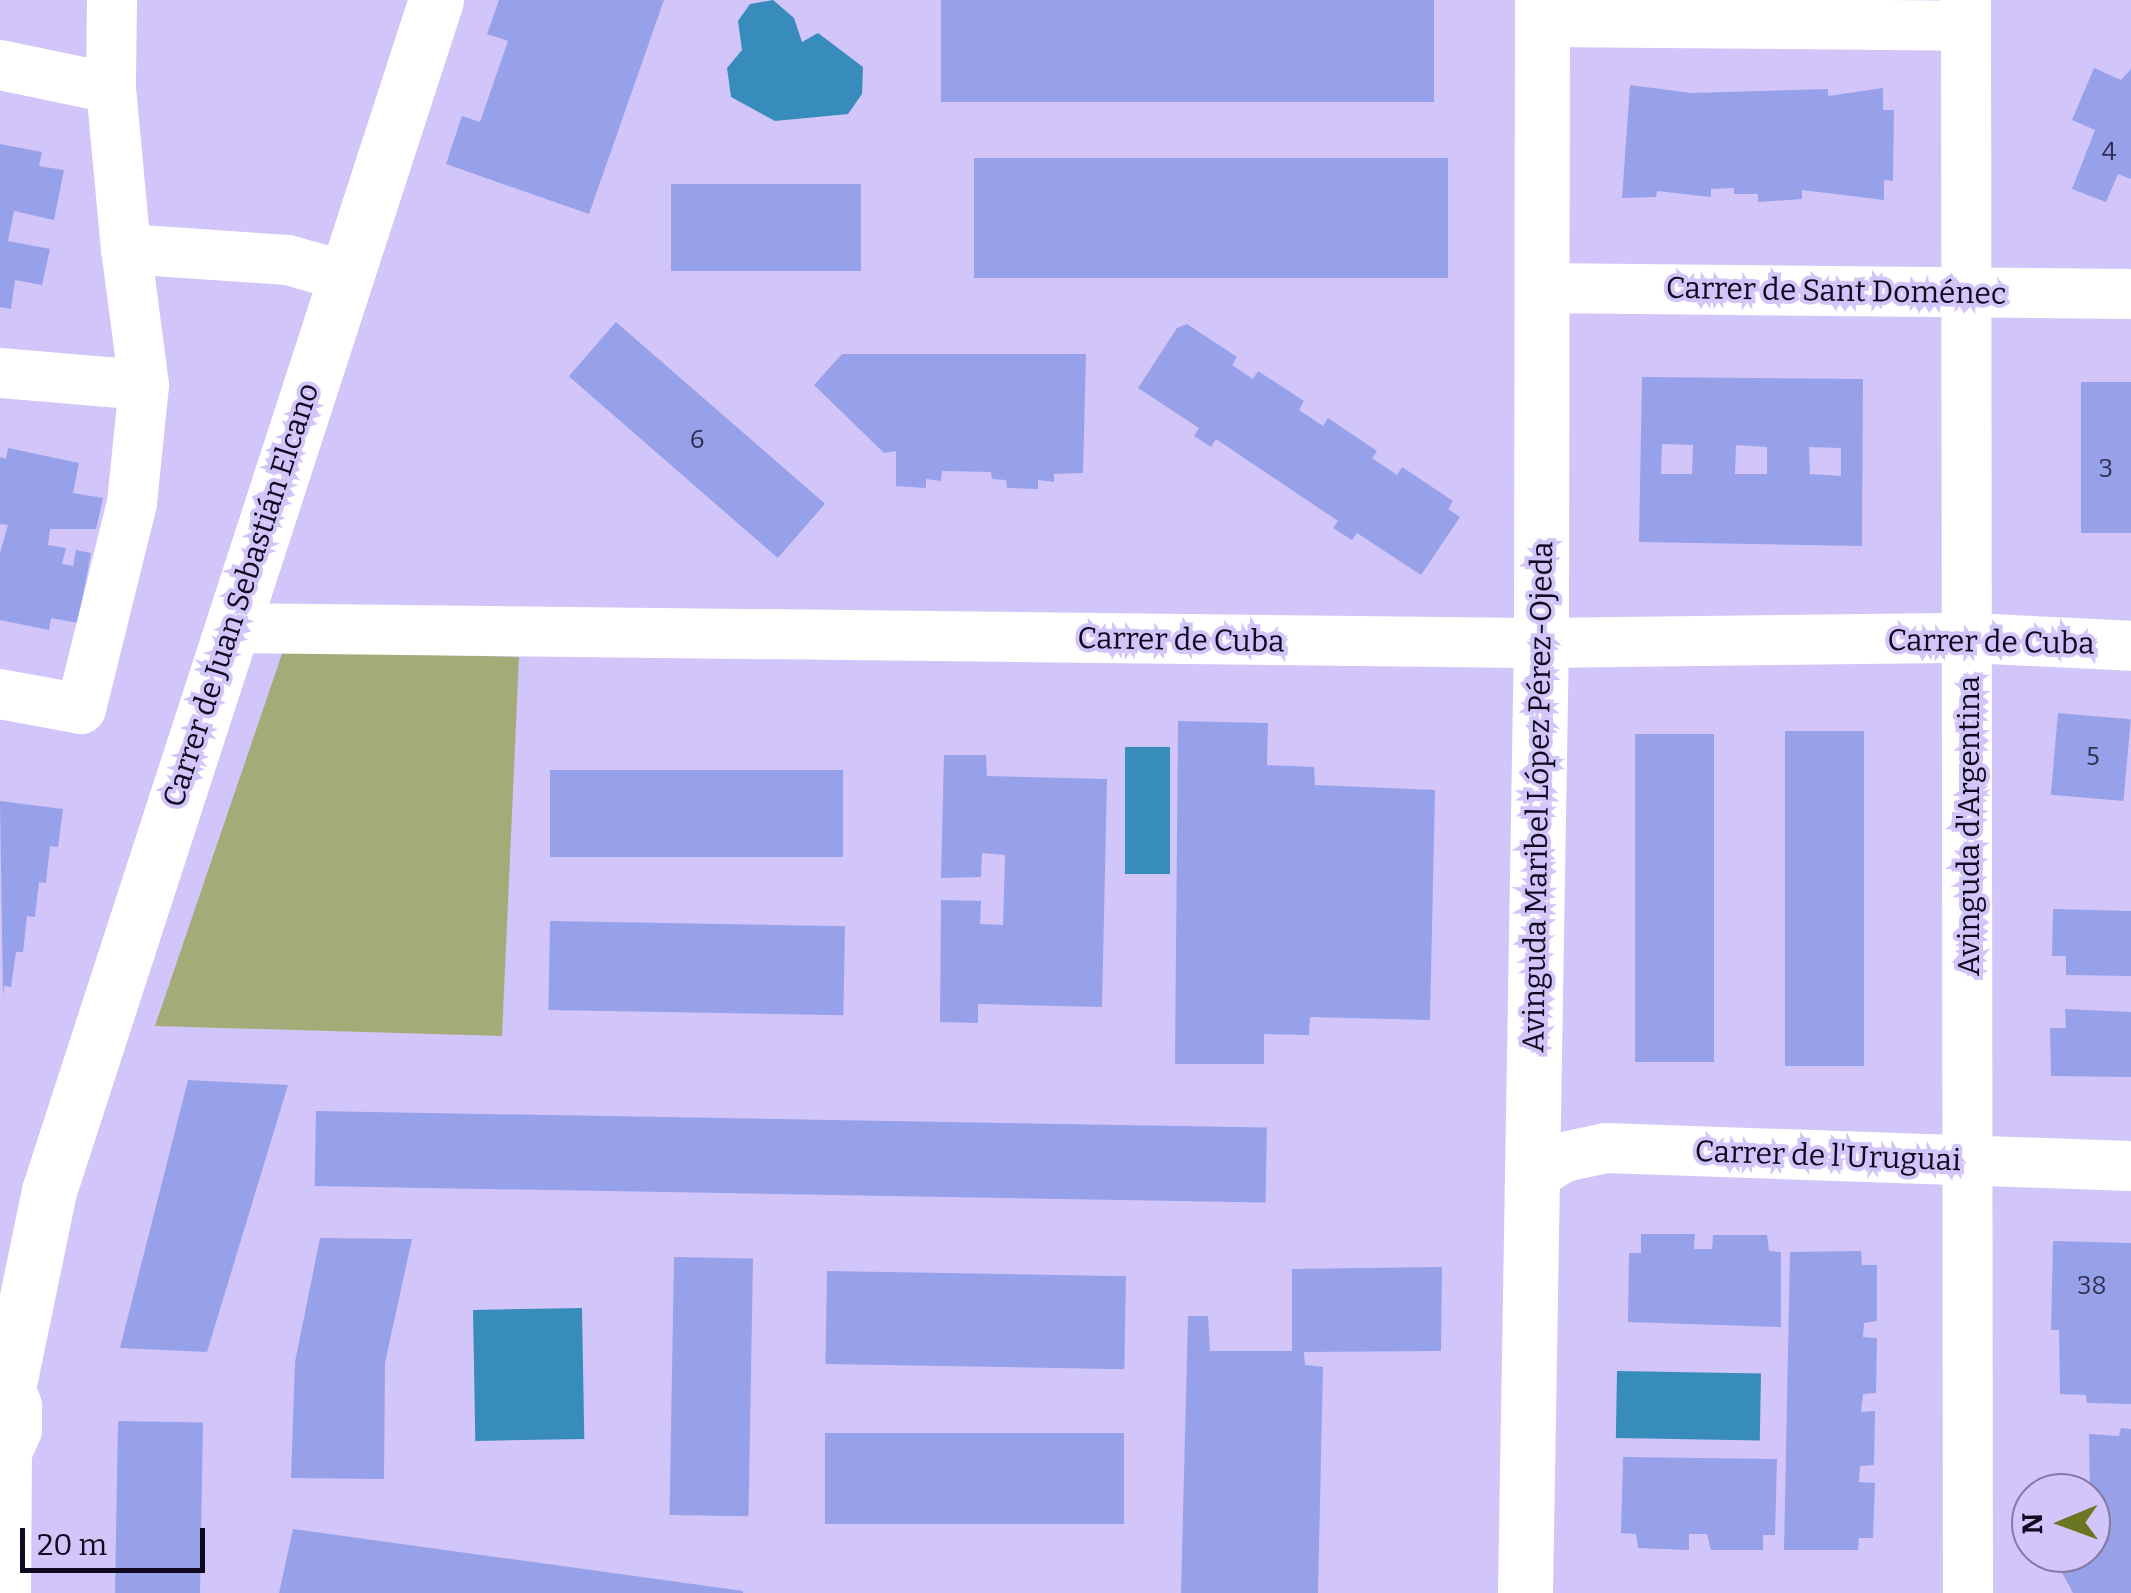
<!DOCTYPE html>
<meta charset="utf-8">
<style>
body{margin:0}
#map{position:relative;width:2131px;height:1593px;overflow:hidden;background:#d2c5fa;font-family:Bitter,serif}
div>[style]{position:absolute}
.green>*{inset:0;background:#a3ac79}
.water>*{inset:0;background:#388cbb;transform-origin:0 0}
.building>*{inset:0;background:#96a1ea;transform-origin:0 0}
.street>*{height:50px;margin:-25px;padding:0 25px;transform-origin:25px;border-radius:25px;background:#fff}
.secondary>*{height:55px;margin:-27.5px;padding:0 27.5px;transform-origin:27.5px;border-radius:27.5px;background:#fff}
span{translate:-50% -50%;white-space:nowrap;text-align:center;line-height:1.15;-webkit-text-stroke:8px #d2c5fa;paint-order:stroke}
.number-label{font-size:25px;color:#322f52}
.number-label span{-webkit-text-stroke-width:0}
.street-label{font-size:30px;color:#10091f}
.north{position:absolute;left:2011px;top:1473px;width:100px;height:100px;box-sizing:border-box;background:#d2c5fa;border:2px solid #847aa2;border-radius:50%;rotate:269deg;font-size:28px;font-weight:700;line-height:40px;text-align:center;color:#10091f}
.north::after{content:'';display:block;margin:auto;width:35px;height:45px;background:#6b7620;clip-path:polygon(50% 0,100% 100%,50% 72%,0 100%)}
.scale{position:absolute;left:20px;top:1528px;width:185px;height:45px;box-sizing:border-box;border:5px solid #10091f;border-top:0;padding-left:12px;font-size:30px;line-height:35px;white-space:nowrap;color:#10091f;-webkit-text-stroke:8px #d2c5fa;paint-order:stroke}
</style>
<div id="map">
<div class="green">
<div style="clip-path:polygon(283px 651px,519px 657px,502px 1036px,155px 1026px)"></div>
</div>
<div class="water">
<div style="clip-path:polygon(773px 0,794px 18px,802px 42px,818px 33px,863px 67px,862px 94px,848px 114px,775px 121px,731px 97px,727px 68px,742px 50px,738px 21px,750px 4px)"></div>
<div style="left:1125px;top:747px;width:45px;height:127px"></div>
<div style="left:582px;top:1308px;width:131px;height:109px;rotate:89deg"></div>
<div style="left:1617px;top:1371px;width:144px;height:67px;rotate:1deg"></div>
</div>
<div class="building">
<div style="clip-path:polygon(499px 0,664px 0,589px 214px,446px 164px,462px 116px,480px 122px,508px 41px,487px 34px)"></div>
<div style="left:941px;top:0;width:493px;height:102px"></div>
<div style="clip-path:polygon(2094px 68px,2121px 80px,2131px 69px,2131px 179px,2118px 174px,2106px 202px,2072px 189px,2095px 130px,2072px 120px)"></div>
<div style="clip-path:polygon(1630px 85px,1691px 93px,1828px 89px,1828px 96px,1883px 88px,1883px 110px,1894px 110px,1893px 181px,1884px 180px,1884px 200px,1802px 190px,1802px 199px,1758px 202px,1758px 194px,1734px 194px,1734px 188px,1711px 189px,1711px 197px,1657px 191px,1656px 197px,1622px 198px)"></div>
<div style="clip-path:polygon(0 144px,42px 152px,39px 166px,64px 170px,54px 220px,14px 211px,8px 241px,50px 249px,42px 285px,15px 280px,11px 309px,0 307px)"></div>
<div style="left:974px;top:158px;width:474px;height:120px"></div>
<div style="left:671px;top:184px;width:190px;height:87px"></div>
<div style="left:616px;top:322px;width:277px;height:72px;rotate:41deg"></div>
<div style="clip-path:polygon(1187px 324px,1237px 357px,1232px 365px,1253px 379px,1258px 371px,1304px 401px,1299px 410px,1323px 426px,1328px 418px,1377px 451px,1372px 458px,1397px 475px,1402px 467px,1453px 501px,1448px 509px,1460px 517px,1421px 575px,1357px 533px,1352px 540px,1333px 528px,1338px 521px,1216px 439px,1211px 447px,1194px 436px,1199px 428px,1138px 388px,1177px 328px)"></div>
<div style="clip-path:polygon(842px 354px,1086px 354px,1083px 473px,1054px 474px,1054px 482px,1038px 480px,1038px 489px,1007px 488px,1006px 480px,992px 479px,991px 472px,942px 471px,941px 481px,926px 479px,926px 488px,896px 486px,896px 451px,884px 453px,814px 385px)"></div>
<div style="clip-path:polygon(evenodd,1642px 377px,1863px 379px,1862px 546px,1639px 542px,1642px 377px,1662px 444px,1693px 445px,1692px 474px,1661px 474px,1662px 444px,1642px 377px,1736px 445px,1767px 447px,1767px 474px,1735px 474px,1736px 445px,1642px 377px,1809px 447px,1841px 448px,1841px 476px,1810px 474px,1809px 447px)"></div>
<div style="left:2081px;top:382px;width:50px;height:151px"></div>
<div style="clip-path:polygon(8px 448px,79px 463px,73px 493px,103px 498px,96px 529px,50px 529px,48px 545px,66px 548px,62px 564px,73px 566px,76px 550px,91px 553px,78px 623px,51px 618px,49px 630px,0 620px,0 553px,8px 525px,0 524px,0 457px,6px 459px)"></div>
<div style="left:2058px;top:713px;width:73px;height:82px;rotate:5deg"></div>
<div style="clip-path:polygon(1178px 721px,1268px 723px,1267px 765px,1314px 767px,1315px 785px,1435px 790px,1430px 1020px,1310px 1017px,1309px 1035px,1264px 1034px,1264px 1064px,1175px 1064px)"></div>
<div style="left:1785px;top:731px;width:79px;height:335px"></div>
<div style="left:1635px;top:734px;width:79px;height:328px"></div>
<div style="clip-path:polygon(944px 755px,986px 755px,987px 776px,1107px 779px,1102px 1007px,978px 1004px,978px 1023px,940px 1022px,941px 900px,981px 901px,980px 924px,1003px 925px,1005px 855px,982px 853px,981px 877px,941px 878px)"></div>
<div style="left:550px;top:770px;width:293px;height:87px"></div>
<div style="clip-path:polygon(0 801px,63px 809px,58px 847px,50px 846px,46px 883px,39px 882px,35px 917px,27px 916px,23px 952px,16px 952px,11px 987px,4px 986px,3px 997px)"></div>
<div style="clip-path:polygon(2053px 909px,2131px 911px,2131px 976px,2066px 975px,2066px 956px,2052px 956px)"></div>
<div style="left:550px;top:921px;width:295px;height:89px;rotate:1deg"></div>
<div style="clip-path:polygon(2065px 1009px,2131px 1012px,2131px 1077px,2051px 1076px,2050px 1028px,2066px 1028px)"></div>
<div style="clip-path:polygon(188px 1080px,288px 1085px,207px 1352px,120px 1348px)"></div>
<div style="left:316px;top:1111px;width:951px;height:75px;rotate:1deg"></div>
<div style="clip-path:polygon(1641px 1234px,1695px 1234px,1694px 1249px,1712px 1249px,1713px 1235px,1767px 1235px,1769px 1251px,1781px 1252px,1781px 1327px,1628px 1322px,1629px 1253px,1641px 1253px)"></div>
<div style="clip-path:polygon(320px 1238px,412px 1239px,385px 1363px,384px 1479px,291px 1478px,295px 1362px)"></div>
<div style="clip-path:polygon(2053px 1241px,2131px 1243px,2131px 1404px,2087px 1403px,2086px 1395px,2060px 1394px,2059px 1330px,2051px 1330px)"></div>
<div style="clip-path:polygon(1861px 1251px,1862px 1265px,1877px 1265px,1877px 1321px,1864px 1323px,1863px 1337px,1877px 1338px,1876px 1393px,1863px 1394px,1861px 1412px,1875px 1411px,1874px 1465px,1860px 1466px,1859px 1482px,1875px 1483px,1873px 1538px,1859px 1538px,1858px 1550px,1784px 1550px,1790px 1252px)"></div>
<div style="left:674px;top:1257px;width:79px;height:258px;rotate:1deg"></div>
<div style="clip-path:polygon(1442px 1267px,1441px 1351px,1304px 1352px,1305px 1365px,1323px 1367px,1318px 1593px,1181px 1593px,1188px 1316px,1208px 1316px,1210px 1351px,1292px 1351px,1292px 1269px)"></div>
<div style="left:827px;top:1271px;width:299px;height:93px;rotate:1deg"></div>
<div style="left:118px;top:1421px;width:85px;height:172px;rotate:1deg"></div>
<div style="clip-path:polygon(2121px 1428px,2131px 1429px,2131px 1593px,2073px 1593px,2057px 1563px,2059px 1553px,2091px 1553px,2089px 1434px,2119px 1436px)"></div>
<div style="left:825px;top:1433px;width:299px;height:91px"></div>
<div style="clip-path:polygon(1623px 1457px,1777px 1459px,1775px 1535px,1763px 1535px,1763px 1550px,1711px 1550px,1707px 1534px,1689px 1534px,1689px 1550px,1638px 1548px,1636px 1534px,1621px 1533px)"></div>
<div style="clip-path:polygon(293px 1529px,743px 1591px,743px 1593px,279px 1593px)"></div>
</div>
<div class="street">
<div style="left:112px;top:0;width:88px;rotate:90.7deg"></div>
<div style="left:111px;top:88px;width:162px;rotate:84.7deg"></div>
<div style="left:126px;top:249px;width:162px;rotate:3.9deg"></div>
<div style="left:288px;top:260px;width:58px;rotate:15.9deg"></div>
<div style="left:1966px;top:0;width:1593px;rotate:89.93deg"></div>
<div style="left:1542px;top:22px;width:424px;rotate:0.5deg"></div>
<div style="left:0;top:65px;width:113px;rotate:11.7deg"></div>
<div style="left:1541px;top:288px;width:590px;rotate:0.58deg"></div>
<div style="left:0;top:373px;width:144px;rotate:4.8deg"></div>
<div style="left:231px;top:628px;width:1310px;rotate:0.66deg"></div>
<div style="left:1541px;top:643px;width:429px;rotate:-0.7deg"></div>
<div style="left:1970px;top:638px;width:161px;rotate:2.8deg"></div>
<div style="left:0;top:694px;width:82px;rotate:10.5deg"></div>
<div style="left:81px;top:709px;width:212px;rotate:-76.1deg"></div>
<div style="left:132px;top:503px;width:119px;rotate:-84.2deg"></div>
<div style="left:144px;top:385px;width:137px;rotate:-97.5deg"></div>
<div style="left:1531px;top:1177px;width:39px;rotate:-31deg"></div>
<div style="left:1564px;top:1157px;width:43px;rotate:-12.1deg"></div>
<div style="left:1606px;top:1148px;width:525px;rotate:1.96deg"></div>
<div style="left:6px;top:1593px;width:142px;rotate:-89.6deg"></div>
</div>
<div class="secondary">
<div style="left:0;top:1368px;width:40px;rotate:69.8deg"></div>
<div style="left:14px;top:1406px;width:23px;rotate:90deg"></div>
<div style="left:14px;top:1429px;width:34px;rotate:114deg"></div>
<div style="left:9px;top:1384px;width:197px;rotate:-78.3deg"></div>
<div style="left:49px;top:1191px;width:1252px;rotate:-72deg"></div>
<div style="left:1525px;top:1593px;width:950px;rotate:-89.04deg"></div>
<div style="left:1541px;top:643px;width:643px;rotate:-89.91deg"></div>
</div>
<div class="number-label">
<span style="left:2109px;top:152px">4</span>
<span style="left:697px;top:440px">6</span>
<span style="left:2106px;top:469px">3</span>
<span style="left:2093px;top:757px">5</span>
<span style="left:2092px;top:1286px">38</span>
</div>
<div class="street-label">
<span style="left:1836px;top:291px;rotate:1deg">Carrer de Sant Doménec</span>
<span style="left:241px;top:595px;rotate:-72deg">Carrer de Juan Sebastián Elcano</span>
<span style="left:1181px;top:640px;rotate:1deg">Carrer de Cuba</span>
<span style="left:1991px;top:642px;rotate:1deg">Carrer de Cuba</span>
<span style="left:1538px;top:797px;rotate:-89deg">Avinguda Maribel López Pérez-Ojeda</span>
<span style="left:1969px;top:826px;rotate:-90deg">Avinguda d'Argentina</span>
<span style="left:1828px;top:1156px;rotate:2deg">Carrer de l'Uruguai</span>
</div>
<div class="north">N</div>
<div class="scale">20 m</div>
</div>
